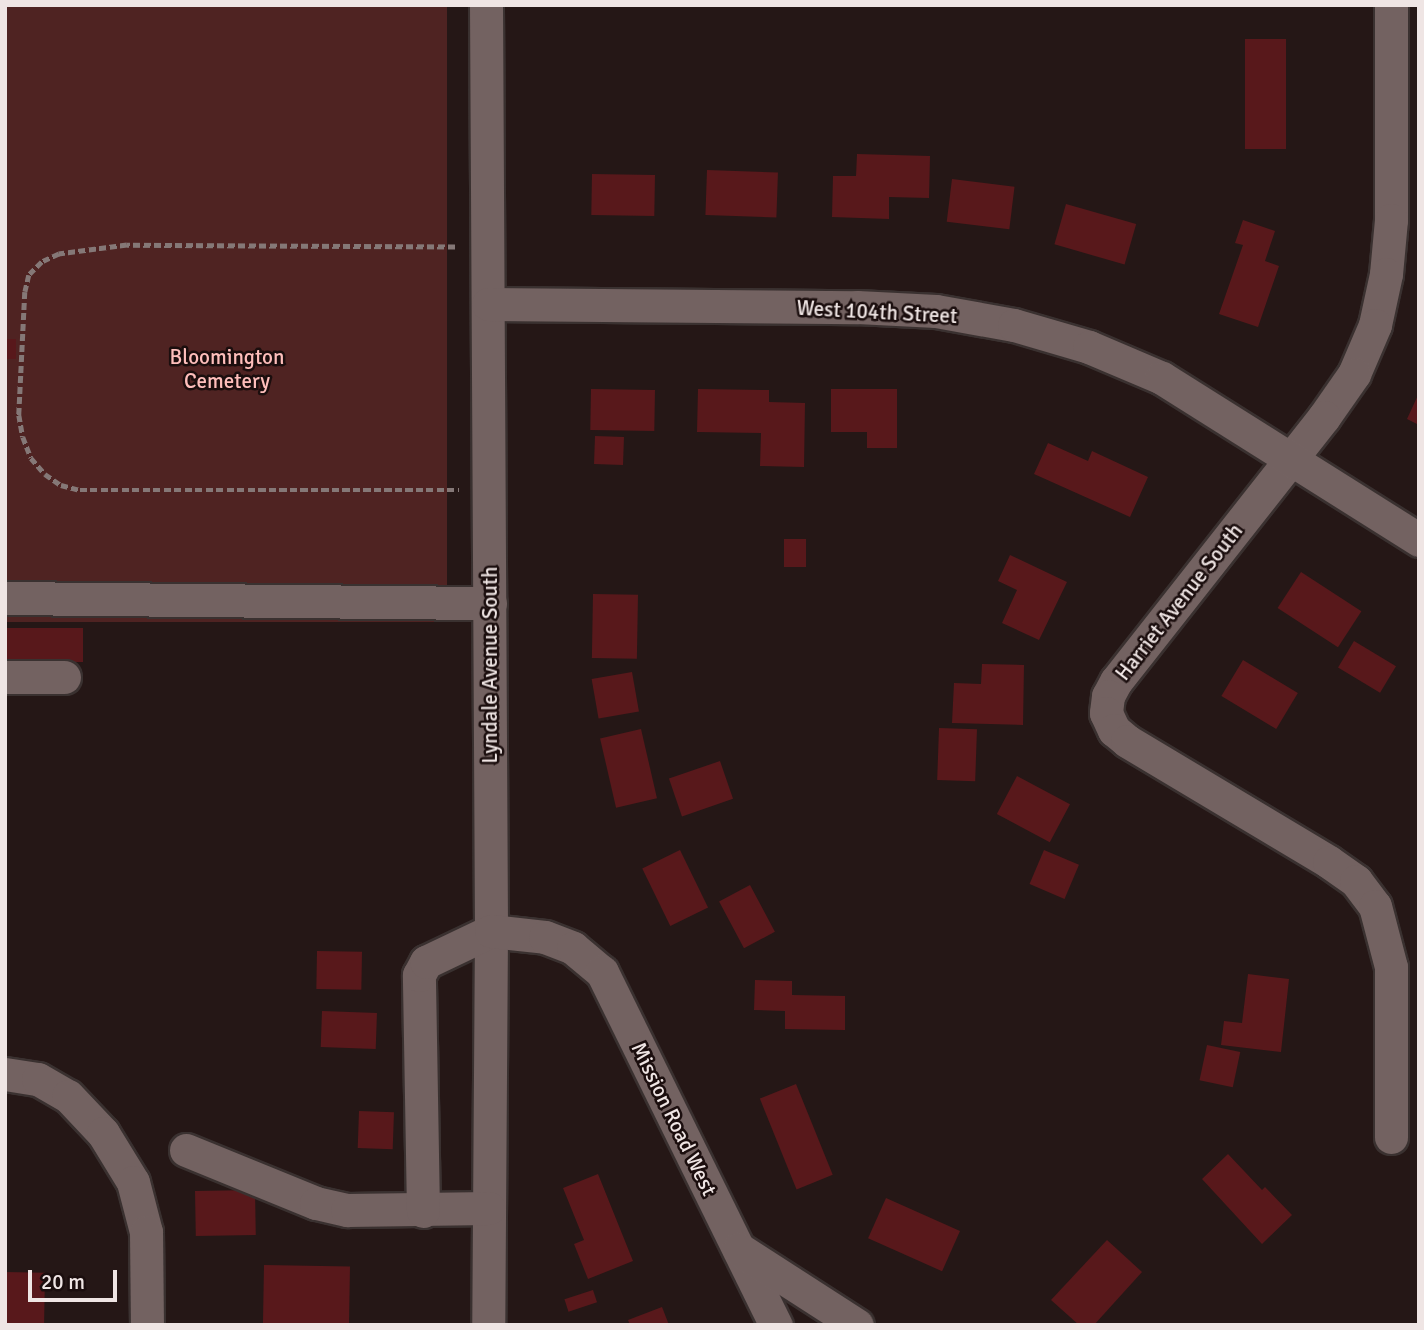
<!DOCTYPE html>
<style>
body{margin:0}
#map{position:relative;width:1424px;height:1330px;overflow:hidden;background:#251716;font-family:Signika,sans-serif}
div>[style]{position:absolute}
.green>*{inset:0;background:#4f2322;transform-origin:0 0}
.building>*{inset:0;background:#58181b;transform-origin:0 0}
.path>*{height:4.5px;margin-top:-2.25px;transform-origin:0;background:repeating-linear-gradient(90deg,#857877 0 7px,transparent 0 10.5px)}
.roads{filter:drop-shadow(2px 0 #3a3130) drop-shadow(-2px 0 #3a3130) drop-shadow(0 2px #3a3130) drop-shadow(0 -2px #3a3130)}
.minor>*{height:33px;margin:-16.5px;padding:0 16.5px;transform-origin:16.5px;border-radius:16.5px;background:#736261}
span{translate:-50% -50%;white-space:nowrap;text-align:center;line-height:1.15;-webkit-text-stroke:5px #1b0e0e;paint-order:stroke}
.street-label{font-size:21px;color:#efe5e4}
.park-label{font-size:21px;color:#febebb}
.frame{position:absolute;inset:0;border:7px solid #efe5e4;pointer-events:none}
.scale{position:absolute;left:28px;top:1270px;width:89px;height:32px;box-sizing:border-box;border:4px solid #efe5e4;border-top:0;padding-left:9px;font-size:21px;line-height:24px;white-space:nowrap;color:#efe5e4;-webkit-text-stroke:5px #1b0e0e;paint-order:stroke}
</style>
<div id="map">
<div class="green">
<div style="left:5px;top:5px;width:442px;height:617px"></div>
</div>
<div class="building">
<div style="left:1245px;top:39px;width:41px;height:110px"></div>
<div style="clip-path:polygon(857px 154px,930px 156px,929px 198px,889px 197px,889px 219px,832px 217px,833px 176px,856px 176px)"></div>
<div style="left:707px;top:170px;width:71px;height:45px;rotate:2deg"></div>
<div style="left:592px;top:174px;width:63px;height:41px;rotate:1deg"></div>
<div style="left:952px;top:179px;width:63px;height:43px;rotate:7deg"></div>
<div style="left:1066px;top:204px;width:73px;height:42px;rotate:16deg"></div>
<div style="clip-path:polygon(1243px 220px,1275px 231px,1265px 261px,1279px 266px,1258px 327px,1219px 314px,1243px 245px,1235px 243px)"></div>
<div style="left:5px;top:339px;width:11px;height:20px"></div>
<div style="left:591px;top:389px;width:64px;height:41px;rotate:1deg"></div>
<div style="clip-path:polygon(698px 389px,769px 390px,769px 402px,805px 403px,804px 467px,760px 466px,761px 433px,697px 432px)"></div>
<div style="clip-path:polygon(831px 389px,897px 389px,897px 448px,867px 448px,867px 432px,831px 432px)"></div>
<div style="clip-path:polygon(1419px 393px,1419px 425px,1407px 419px)"></div>
<div style="left:595px;top:436px;width:29px;height:28px;rotate:2deg"></div>
<div style="clip-path:polygon(1048px 443px,1088px 461px,1092px 451px,1148px 477px,1130px 517px,1034px 474px)"></div>
<div style="left:806px;top:539px;width:28px;height:22px;rotate:90deg"></div>
<div style="clip-path:polygon(1010px 555px,1067px 582px,1039px 640px,1002px 623px,1017px 590px,998px 581px)"></div>
<div style="left:1301px;top:572px;width:72px;height:43px;rotate:33deg"></div>
<div style="left:593px;top:594px;width:45px;height:64px;rotate:1deg"></div>
<div style="left:5px;top:628px;width:78px;height:34px"></div>
<div style="left:1354px;top:641px;width:49px;height:31px;rotate:31deg"></div>
<div style="left:1243px;top:660px;width:64px;height:42px;rotate:31deg"></div>
<div style="clip-path:polygon(982px 664px,1024px 665px,1023px 725px,952px 723px,954px 683px,981px 684px)"></div>
<div style="left:632px;top:672px;width:40px;height:41px;rotate:80deg"></div>
<div style="left:939px;top:728px;width:38px;height:52px;rotate:2deg"></div>
<div style="left:641px;top:729px;width:71px;height:42px;rotate:77deg"></div>
<div style="left:720px;top:761px;width:40px;height:54px;rotate:71deg"></div>
<div style="left:1017px;top:776px;width:60px;height:43px;rotate:28deg"></div>
<div style="left:680px;top:850px;width:64px;height:42px;rotate:64deg"></div>
<div style="left:1044px;top:850px;width:38px;height:37px;rotate:23deg"></div>
<div style="left:750px;top:885px;width:53px;height:35px;rotate:62deg"></div>
<div style="left:317px;top:951px;width:45px;height:38px;rotate:1deg"></div>
<div style="clip-path:polygon(1248px 974px,1289px 979px,1281px 1052px,1221px 1045px,1224px 1021px,1242px 1023px)"></div>
<div style="clip-path:polygon(755px 980px,792px 981px,792px 995px,845px 996px,845px 1030px,785px 1029px,785px 1011px,754px 1010px)"></div>
<div style="left:322px;top:1011px;width:55px;height:36px;rotate:2deg"></div>
<div style="left:1207px;top:1045px;width:34px;height:36px;rotate:12deg"></div>
<div style="left:796px;top:1084px;width:98px;height:39px;rotate:68deg"></div>
<div style="left:359px;top:1111px;width:35px;height:37px;rotate:2deg"></div>
<div style="clip-path:polygon(1228px 1154px,1262px 1190px,1265px 1187px,1292px 1215px,1262px 1244px,1202px 1179px)"></div>
<div style="clip-path:polygon(598px 1174px,633px 1261px,588px 1279px,574px 1244px,584px 1240px,563px 1188px)"></div>
<div style="left:255px;top:1190px;width:45px;height:60px;rotate:89deg"></div>
<div style="left:886px;top:1198px;width:81px;height:44px;rotate:24deg"></div>
<div style="clip-path:polygon(1107px 1240px,1142px 1272px,1094px 1325px,1079px 1325px,1051px 1300px)"></div>
<div style="left:264px;top:1265px;width:86px;height:60px;rotate:1deg"></div>
<div style="left:5px;top:1272px;width:40px;height:53px;rotate:1deg"></div>
<div style="left:593px;top:1290px;width:13px;height:30px;rotate:72deg"></div>
<div style="clip-path:polygon(662px 1307px,669px 1325px,630px 1325px,628px 1320px)"></div>
</div>
<div class="path">
<div style="left:455px;top:247px;width:328px;rotate:-179.7deg"></div>
<div style="left:127px;top:245px;width:69px;rotate:172.5deg"></div>
<div style="left:59px;top:254px;width:19px;rotate:155deg"></div>
<div style="left:42px;top:262px;width:18px;rotate:135deg"></div>
<div style="left:29px;top:275px;width:17px;rotate:103deg"></div>
<div style="left:25px;top:292px;width:123px;rotate:92.8deg"></div>
<div style="left:19px;top:415px;width:22px;rotate:80deg"></div>
<div style="left:23px;top:437px;width:22px;rotate:69deg"></div>
<div style="left:31px;top:458px;width:21px;rotate:49deg"></div>
<div style="left:45px;top:474px;width:19px;rotate:35deg"></div>
<div style="left:61px;top:485px;width:20px;rotate:15deg"></div>
<div style="left:80px;top:490px;width:379px"></div>
</div>
<div class="roads">
<div class="minor">
<div style="left:486px;top:5px;width:926px;rotate:89.69deg"></div>
<div style="left:491px;top:931px;width:394px;rotate:90.4deg"></div>
<div style="left:1391px;top:5px;width:215px;rotate:90deg"></div>
<div style="left:1391px;top:220px;width:54px;rotate:95.3deg"></div>
<div style="left:1386px;top:274px;width:52px;rotate:102.2deg"></div>
<div style="left:1375px;top:325px;width:53px;rotate:113.2deg"></div>
<div style="left:1354px;top:374px;width:52px;rotate:124.9deg"></div>
<div style="left:1324px;top:417px;width:336px;rotate:128.2deg"></div>
<div style="left:1116px;top:681px;width:17px;rotate:118deg"></div>
<div style="left:1108px;top:696px;width:17px;rotate:97deg"></div>
<div style="left:1106px;top:713px;width:19px;rotate:65deg"></div>
<div style="left:1114px;top:730px;width:17px;rotate:40deg"></div>
<div style="left:1127px;top:741px;width:235px;rotate:30.9deg"></div>
<div style="left:1329px;top:862px;width:33px;rotate:35deg"></div>
<div style="left:1356px;top:881px;width:31px;rotate:53deg"></div>
<div style="left:1375px;top:906px;width:63px;rotate:75.3deg"></div>
<div style="left:1391px;top:967px;width:170px;rotate:90deg"></div>
<div style="left:488px;top:304px;width:369px;rotate:0.5deg"></div>
<div style="left:857px;top:307px;width:79px;rotate:2.9deg"></div>
<div style="left:936px;top:311px;width:79px;rotate:10.2deg"></div>
<div style="left:1014px;top:325px;width:78px;rotate:16.3deg"></div>
<div style="left:1089px;top:347px;width:79px;rotate:23deg"></div>
<div style="left:1162px;top:378px;width:304px;rotate:32.2deg"></div>
<div style="left:5px;top:598px;width:485px;rotate:0.6deg"></div>
<div style="left:5px;top:677px;width:59px"></div>
<div style="left:5px;top:1074px;width:33px;rotate:9deg"></div>
<div style="left:38px;top:1079px;width:34px;rotate:30deg"></div>
<div style="left:68px;top:1096px;width:51px;rotate:46.6deg"></div>
<div style="left:103px;top:1133px;width:57px;rotate:58.5deg"></div>
<div style="left:133px;top:1182px;width:52px;rotate:75.4deg"></div>
<div style="left:146px;top:1232px;width:93px;rotate:89.4deg"></div>
<div style="left:186px;top:1150px;width:140px;rotate:22.2deg"></div>
<div style="left:316px;top:1203px;width:32px;rotate:13deg"></div>
<div style="left:347px;top:1210px;width:142px;rotate:-0.8deg"></div>
<div style="left:423px;top:1211px;width:236px;rotate:-91deg"></div>
<div style="left:419px;top:975px;width:15px;rotate:-62deg"></div>
<div style="left:426px;top:962px;width:72px;rotate:-25.5deg"></div>
<div style="left:491px;top:931px;width:54px;rotate:6.3deg"></div>
<div style="left:545px;top:937px;width:30px;rotate:21deg"></div>
<div style="left:573px;top:948px;width:38px;rotate:40deg"></div>
<div style="left:602px;top:972px;width:394px;rotate:63.8deg"></div>
<div style="left:739px;top:1249px;width:140px;rotate:32.8deg"></div>
</div>
</div>
<div class="street-label">
<span style="left:877px;top:312px;rotate:3deg">West 104th Street</span>
<span style="left:1179px;top:602px;rotate:-52deg">Harriet Avenue South</span>
<span style="left:490px;top:665px;rotate:-90deg">Lyndale Avenue South</span>
<span style="left:674px;top:1119px;rotate:64deg">Mission Road West</span>
</div>
<div class="park-label">
<span style="left:227px;top:369px">Bloomington<br>Cemetery</span>
</div>
<div class="frame"></div>
<div class="scale">20 m</div>
</div>
